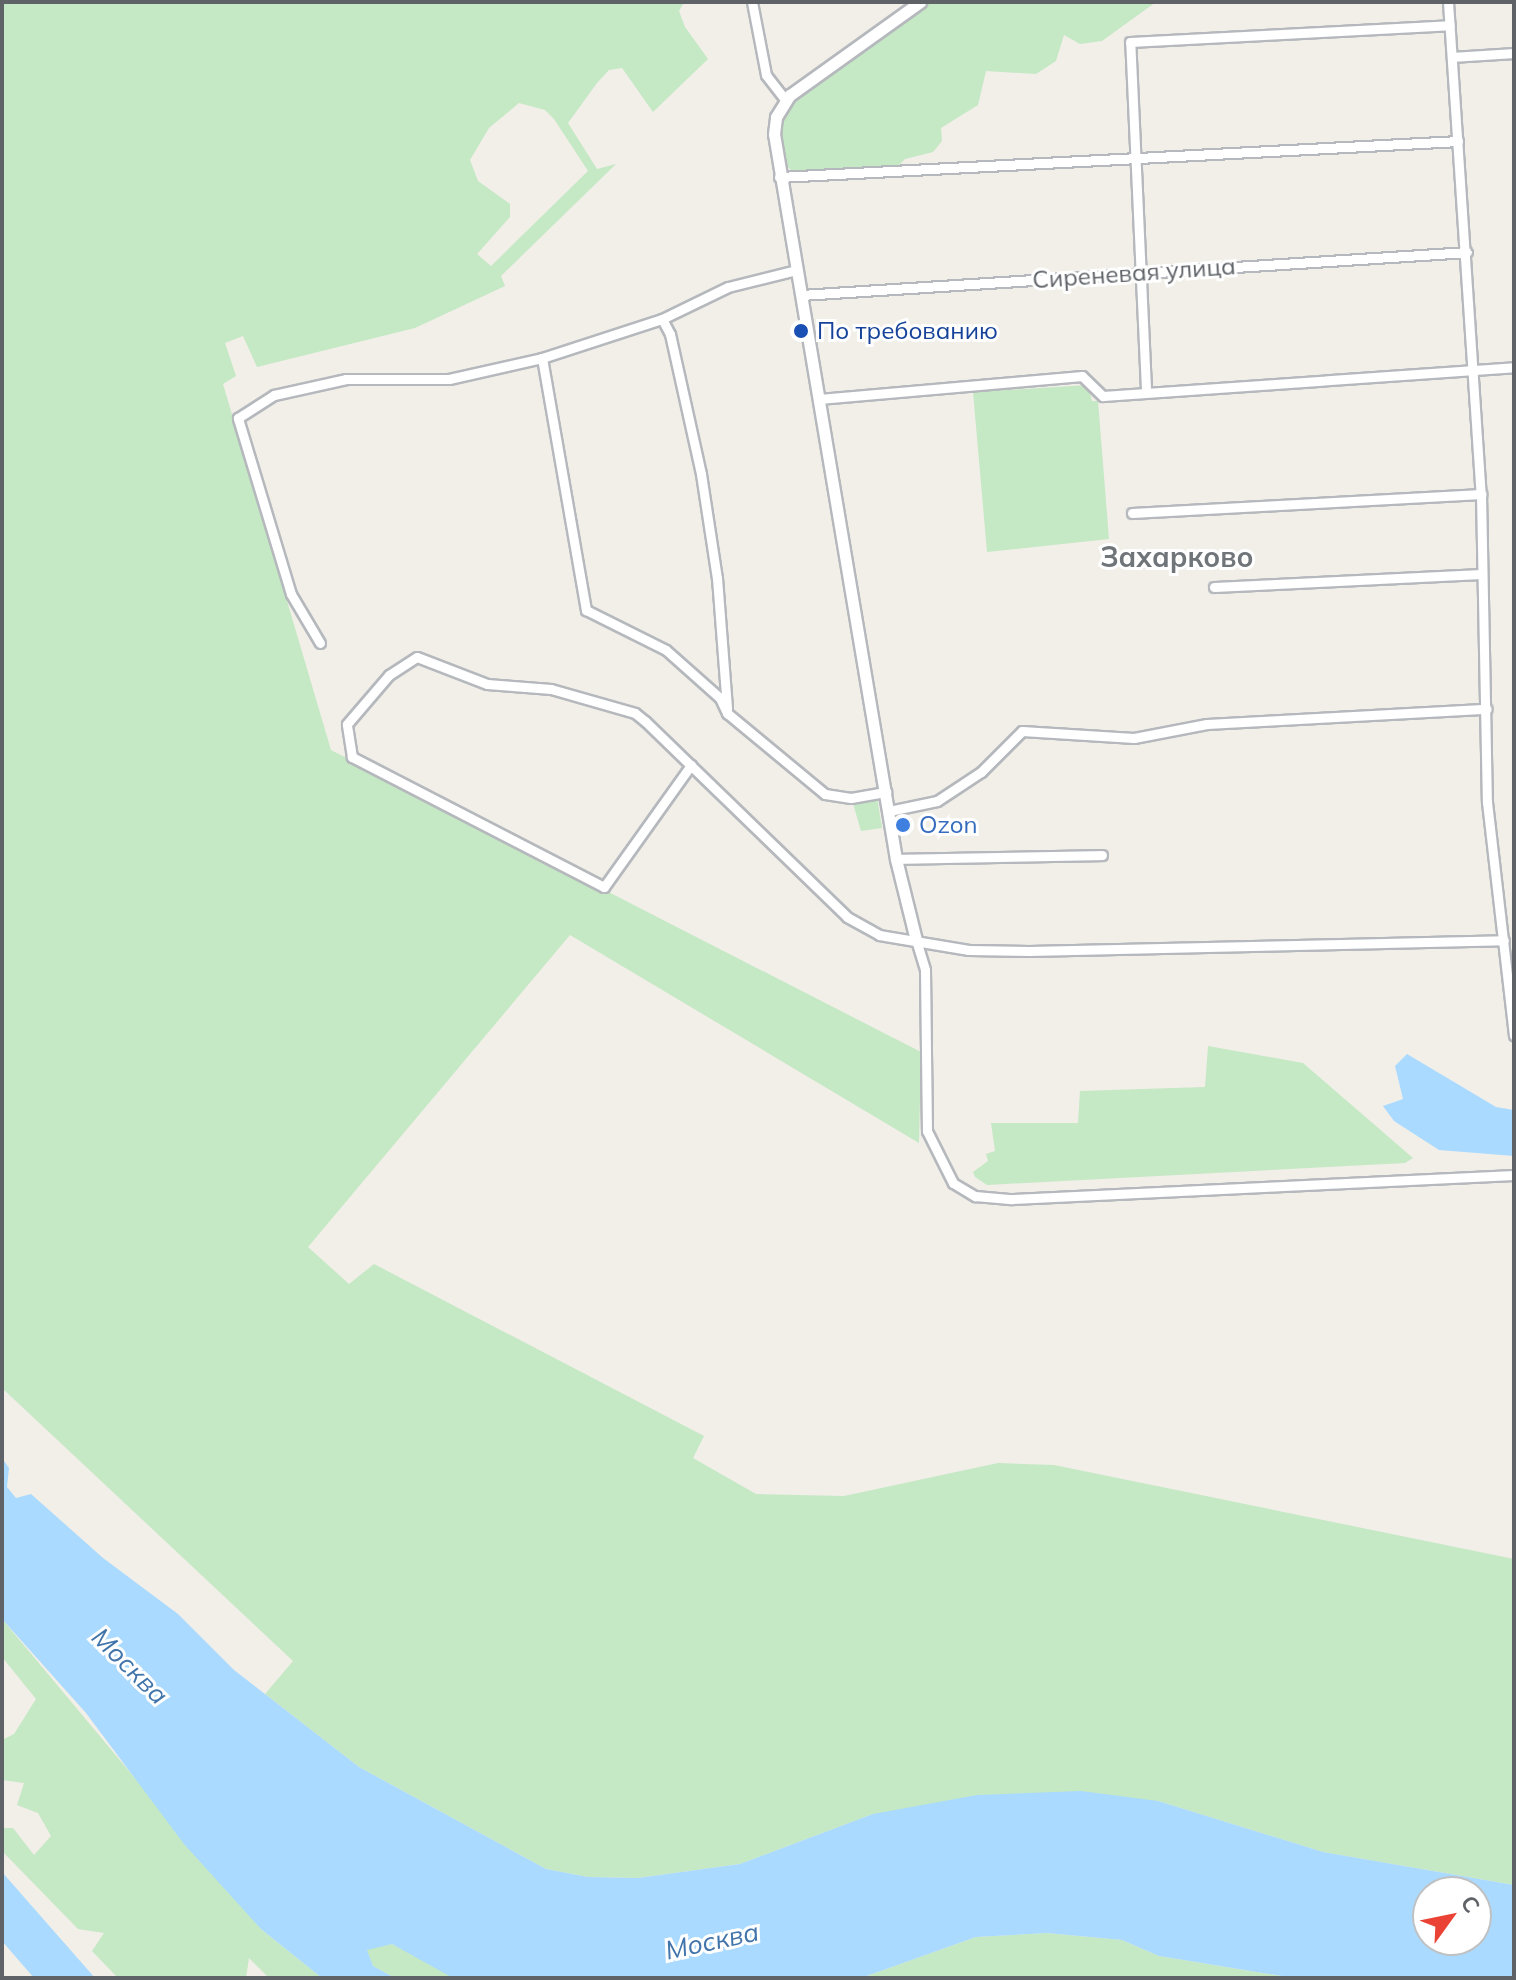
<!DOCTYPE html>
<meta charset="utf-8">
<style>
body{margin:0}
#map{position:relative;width:1516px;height:1980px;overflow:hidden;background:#f1efe8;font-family:Mulish,sans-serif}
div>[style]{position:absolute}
.green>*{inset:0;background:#c5e8c5}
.water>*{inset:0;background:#aadaff}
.roads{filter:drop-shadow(2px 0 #b5b8bc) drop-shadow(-2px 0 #b5b8bc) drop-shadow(0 2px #b5b8bc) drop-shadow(0 -2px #b5b8bc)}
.minor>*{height:9px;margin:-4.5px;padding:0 4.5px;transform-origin:4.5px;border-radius:4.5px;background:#fff}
.tertiary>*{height:11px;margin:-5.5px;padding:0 5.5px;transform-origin:5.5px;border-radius:5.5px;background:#fff}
.dots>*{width:22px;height:22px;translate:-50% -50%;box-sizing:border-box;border:4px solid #fff;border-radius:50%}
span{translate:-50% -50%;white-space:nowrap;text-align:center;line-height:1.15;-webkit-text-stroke:6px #fff;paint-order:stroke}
.street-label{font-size:24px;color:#5f6368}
.transit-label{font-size:24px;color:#164399}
.left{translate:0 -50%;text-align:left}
.shop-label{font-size:24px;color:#366cbe}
.water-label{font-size:26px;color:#4174aa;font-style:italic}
.quarter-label{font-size:28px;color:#70757a;font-weight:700}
.frame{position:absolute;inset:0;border:4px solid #5f6368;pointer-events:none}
.north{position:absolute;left:1412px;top:1876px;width:80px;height:80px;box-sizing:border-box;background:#fff;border:2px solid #bfc1c3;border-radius:50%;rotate:57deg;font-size:22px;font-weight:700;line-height:32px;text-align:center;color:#5f6368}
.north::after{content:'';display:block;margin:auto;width:28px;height:36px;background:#ea4335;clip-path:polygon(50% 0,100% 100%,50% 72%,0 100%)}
</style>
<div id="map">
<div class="green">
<div style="clip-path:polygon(evenodd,2px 2px,684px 2px,679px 11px,685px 27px,708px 59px,653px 112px,622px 68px,609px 70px,597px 83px,568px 123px,597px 169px,616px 164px,501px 276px,505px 286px,415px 328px,257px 367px,243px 336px,225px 343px,236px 376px,223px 384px,331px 750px,921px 1052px,919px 1143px,570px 935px,308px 1247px,349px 1284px,374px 1264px,704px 1436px,693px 1458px,756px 1494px,844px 1496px,998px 1463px,1054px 1465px,1514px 1559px,1514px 1885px,1323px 1852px,1158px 1801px,873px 1814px,740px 1864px,638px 1878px,588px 1877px,546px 1869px,359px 1767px,265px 1694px,293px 1661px,2px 1388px,2px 2px,519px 103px,545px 110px,554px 119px,588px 171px,491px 266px,477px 254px,510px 217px,510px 204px,478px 181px,470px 160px,489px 128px,519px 103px)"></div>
<div style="clip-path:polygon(930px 2px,1156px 2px,1102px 41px,1080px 44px,1064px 35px,1056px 61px,1036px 74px,986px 71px,978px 105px,941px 128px,942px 141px,933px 152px,905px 159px,897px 167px,793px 172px,784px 163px,780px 141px,780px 121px,791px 101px)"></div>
<div style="clip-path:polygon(1088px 385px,1092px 401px,1098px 401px,1109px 539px,987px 552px,973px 392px)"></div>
<div style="clip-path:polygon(877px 797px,882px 828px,861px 831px,852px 800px)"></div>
<div style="clip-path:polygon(1208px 1046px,1303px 1063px,1413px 1158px,1405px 1163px,987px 1185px,975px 1177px,973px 1172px,988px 1161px,986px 1154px,995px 1151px,991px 1123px,1078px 1123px,1080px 1091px,1205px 1087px)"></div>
<div style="clip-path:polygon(2px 1619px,261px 1929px,322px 1978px,269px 1978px,249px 1958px,246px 1978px,118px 1978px,92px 1951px,104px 1933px,78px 1929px,2px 1851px,2px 1828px,13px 1828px,34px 1855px,51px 1836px,38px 1813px,17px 1805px,24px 1783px,2px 1780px,2px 1740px,14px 1734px,36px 1699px,2px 1657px)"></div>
<div style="clip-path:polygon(1047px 1933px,1122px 1940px,1159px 1956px,1294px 1978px,861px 1978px,976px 1937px)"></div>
<div style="clip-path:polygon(392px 1944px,438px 1967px,453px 1978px,395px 1978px,373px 1966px,366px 1949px)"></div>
</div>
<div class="water">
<div style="clip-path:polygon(1407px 1054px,1496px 1107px,1514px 1110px,1514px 1156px,1439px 1150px,1394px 1121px,1383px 1106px,1403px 1099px,1395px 1066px)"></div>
<div style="clip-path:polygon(evenodd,2px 1458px,9px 1468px,7px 1487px,16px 1498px,31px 1494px,103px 1558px,178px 1614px,234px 1670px,359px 1767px,546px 1869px,588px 1877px,638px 1878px,740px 1864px,873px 1814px,977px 1795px,1081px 1791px,1158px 1801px,1323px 1852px,1514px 1885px,1514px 1978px,1294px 1978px,1159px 1956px,1122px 1940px,1047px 1933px,976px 1937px,861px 1978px,453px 1978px,392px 1944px,367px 1950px,373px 1966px,395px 1978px,322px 1978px,261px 1929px,184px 1844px,86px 1713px,2px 1619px,2px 1458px,1476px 1892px,1476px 1940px,1428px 1940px,1428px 1892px,1476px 1892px)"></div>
<div style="clip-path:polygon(2px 1873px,2px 1872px,95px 1978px,34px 1978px,2px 1941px)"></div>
</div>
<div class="roads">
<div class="minor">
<div style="left:752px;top:2px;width:74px;rotate:79.1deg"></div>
<div style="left:766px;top:75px;width:31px;rotate:52deg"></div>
<div style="left:1448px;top:2px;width:493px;rotate:86.2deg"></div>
<div style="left:1481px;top:494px;width:308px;rotate:88.9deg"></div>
<div style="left:1487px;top:802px;width:235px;rotate:83.4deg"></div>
<div style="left:1452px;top:57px;width:62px;rotate:-3.7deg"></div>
<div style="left:779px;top:177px;width:680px;rotate:-3.03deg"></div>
<div style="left:801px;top:295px;width:667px;rotate:-3.69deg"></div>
<div style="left:662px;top:319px;width:17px;rotate:62deg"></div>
<div style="left:670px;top:334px;width:143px;rotate:77.5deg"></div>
<div style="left:701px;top:474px;width:105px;rotate:81.3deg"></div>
<div style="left:717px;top:578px;width:131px;rotate:85.6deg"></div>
<div style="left:542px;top:358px;width:256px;rotate:80.1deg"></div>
<div style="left:586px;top:610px;width:89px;rotate:26.6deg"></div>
<div style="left:666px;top:650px;width:72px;rotate:41.6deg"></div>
<div style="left:720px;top:698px;width:17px;rotate:65deg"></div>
<div style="left:727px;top:713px;width:127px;rotate:39.6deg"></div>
<div style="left:825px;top:794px;width:26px;rotate:9deg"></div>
<div style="left:851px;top:798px;width:36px;rotate:-10deg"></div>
<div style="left:1146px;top:389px;width:347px;rotate:-92.6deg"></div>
<div style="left:1130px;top:42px;width:320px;rotate:-3deg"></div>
<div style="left:819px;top:399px;width:264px;rotate:-5deg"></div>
<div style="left:1082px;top:376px;width:29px;rotate:44deg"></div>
<div style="left:1103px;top:396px;width:412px;rotate:-4deg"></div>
<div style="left:1132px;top:513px;width:350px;rotate:-3.1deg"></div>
<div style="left:1214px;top:587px;width:268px;rotate:-2.8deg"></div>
<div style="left:320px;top:643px;width:57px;rotate:-120.6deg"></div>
<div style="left:291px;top:594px;width:184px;rotate:-106.8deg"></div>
<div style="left:238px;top:418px;width:43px;rotate:-32.6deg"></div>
<div style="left:274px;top:395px;width:74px;rotate:-12.5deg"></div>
<div style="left:346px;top:379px;width:103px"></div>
<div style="left:449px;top:379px;width:95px;rotate:-12.7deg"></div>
<div style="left:542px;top:358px;width:126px;rotate:-18deg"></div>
<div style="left:662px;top:319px;width:73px;rotate:-25.9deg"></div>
<div style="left:728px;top:287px;width:70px;rotate:-14deg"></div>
<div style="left:691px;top:765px;width:150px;rotate:125.5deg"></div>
<div style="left:604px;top:887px;width:284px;rotate:-152.7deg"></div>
<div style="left:352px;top:757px;width:33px;rotate:-99deg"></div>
<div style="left:347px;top:724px;width:65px;rotate:-49.4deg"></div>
<div style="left:389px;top:675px;width:33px;rotate:-33deg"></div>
<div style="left:417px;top:657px;width:75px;rotate:21.1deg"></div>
<div style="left:487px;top:684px;width:64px;rotate:4.5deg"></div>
<div style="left:551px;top:689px;width:87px;rotate:15.9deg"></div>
<div style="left:635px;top:713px;width:13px;rotate:39deg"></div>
<div style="left:645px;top:721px;width:281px;rotate:44.1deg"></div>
<div style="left:847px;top:917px;width:37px;rotate:29deg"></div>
<div style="left:879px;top:935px;width:91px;rotate:9.5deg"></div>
<div style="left:969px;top:950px;width:60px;rotate:1deg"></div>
<div style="left:1029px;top:951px;width:475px;rotate:-1.3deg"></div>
<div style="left:889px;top:811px;width:49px;rotate:-11.8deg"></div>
<div style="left:937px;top:801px;width:53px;rotate:-33.4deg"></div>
<div style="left:981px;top:772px;width:58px;rotate:-45deg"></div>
<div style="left:1022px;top:731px;width:112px;rotate:3.6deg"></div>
<div style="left:1134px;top:738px;width:74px;rotate:-10.9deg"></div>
<div style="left:1207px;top:724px;width:280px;rotate:-3.1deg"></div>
<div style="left:896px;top:859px;width:206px;rotate:-1.1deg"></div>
<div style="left:916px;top:940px;width:31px;rotate:73deg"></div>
<div style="left:925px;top:970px;width:161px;rotate:89.3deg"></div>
<div style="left:927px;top:1131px;width:58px;rotate:63.4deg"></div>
<div style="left:953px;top:1183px;width:26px;rotate:31deg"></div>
<div style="left:975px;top:1196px;width:37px;rotate:5deg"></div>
<div style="left:1012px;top:1199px;width:503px;rotate:-2.74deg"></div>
</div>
<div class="tertiary">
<div style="left:916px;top:940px;width:83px;rotate:-103.9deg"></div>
<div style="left:896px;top:859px;width:735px;rotate:-99.55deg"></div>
<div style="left:774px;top:134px;width:17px;rotate:-83deg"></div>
<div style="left:776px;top:117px;width:26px;rotate:-58deg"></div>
<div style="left:790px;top:95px;width:160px;rotate:-35.6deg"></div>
</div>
</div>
<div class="dots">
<div style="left:801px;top:331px;background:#1a4fb4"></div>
<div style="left:903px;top:825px;background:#3f7fe0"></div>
</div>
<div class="street-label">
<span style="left:1134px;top:273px;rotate:-4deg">Сиреневая улица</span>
</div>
<div class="transit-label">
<span class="left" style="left:817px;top:331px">По требованию</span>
</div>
<div class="shop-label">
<span class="left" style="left:919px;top:825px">Ozon</span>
</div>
<div class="water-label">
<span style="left:130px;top:1666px;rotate:45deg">Москва</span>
<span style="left:712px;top:1941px;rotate:-12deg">Москва</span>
</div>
<div class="quarter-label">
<span style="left:1177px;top:557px">Захарково</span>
</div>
<div class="frame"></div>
<div class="north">С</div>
</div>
